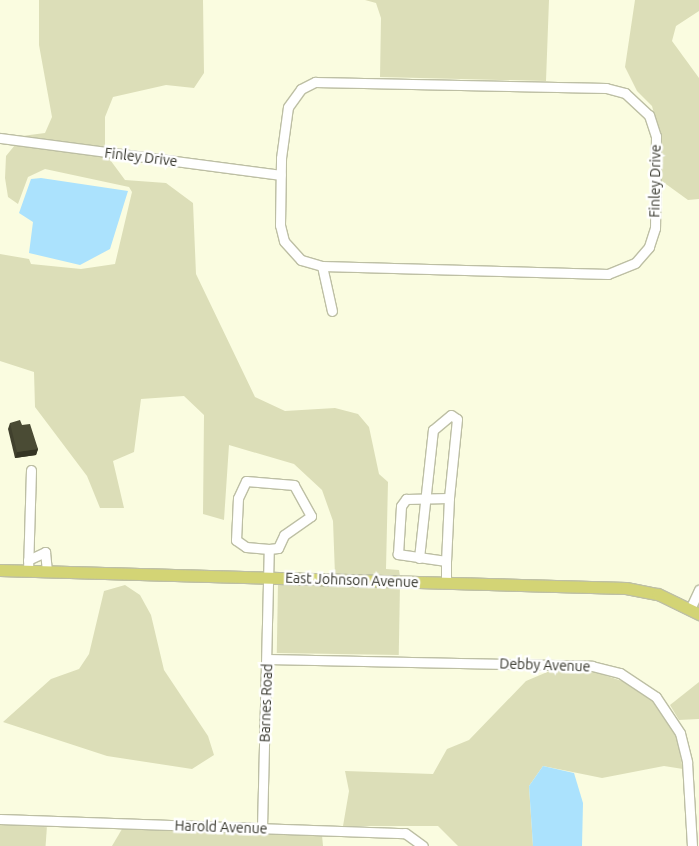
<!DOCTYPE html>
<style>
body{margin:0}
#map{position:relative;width:699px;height:846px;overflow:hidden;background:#fafce0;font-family:Ubuntu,sans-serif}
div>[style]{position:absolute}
.green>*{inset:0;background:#dcdeb8;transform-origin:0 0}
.water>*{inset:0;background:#abe2fd}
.roads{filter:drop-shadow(1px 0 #bdbfa4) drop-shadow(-1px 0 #bdbfa4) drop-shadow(0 1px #bdbfa4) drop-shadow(0 -1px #bdbfa4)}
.minor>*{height:9px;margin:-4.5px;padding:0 4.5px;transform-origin:4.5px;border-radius:4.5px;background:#fff}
.major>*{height:11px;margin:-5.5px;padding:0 5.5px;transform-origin:5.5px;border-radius:5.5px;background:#d3d475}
.wall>*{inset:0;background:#40402d}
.shaded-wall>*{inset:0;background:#343424}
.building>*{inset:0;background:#4a4b34}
span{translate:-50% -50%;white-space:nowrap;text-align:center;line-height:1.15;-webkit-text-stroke:5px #fff;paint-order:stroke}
.street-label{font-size:14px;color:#313127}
</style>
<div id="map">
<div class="green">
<div style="clip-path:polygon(39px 0,203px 0,204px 73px,194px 88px,166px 85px,113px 97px,105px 117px,105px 147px,22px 136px,45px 133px,52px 117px,39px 45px)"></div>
<div style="clip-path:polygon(365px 0,549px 0,546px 81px,380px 77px,381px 18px,376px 3px)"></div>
<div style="clip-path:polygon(635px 0,699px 0,699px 11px,676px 26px,672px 41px,699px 78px,699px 199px,688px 200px,659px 179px,660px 136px,652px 106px,637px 91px,625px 67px)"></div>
<div style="clip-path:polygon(15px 145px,108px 157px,125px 180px,166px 183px,193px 203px,196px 274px,255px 397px,285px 411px,335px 408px,358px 414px,369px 427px,379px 474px,388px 482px,386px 569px,399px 570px,400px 576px,335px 575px,333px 521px,322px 490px,294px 464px,229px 445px,224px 520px,203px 514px,204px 415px,184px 396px,141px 399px,134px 452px,113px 461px,124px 508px,100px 508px,87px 476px,35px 407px,34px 372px,0 361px,0 254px,29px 259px,31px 264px,81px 269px,115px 264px,132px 192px,129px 187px,45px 169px,28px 177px,18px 204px,8px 197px,5px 178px,6px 156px)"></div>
<div style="left:278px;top:583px;width:122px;height:70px;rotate:1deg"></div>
<div style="clip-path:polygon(125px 585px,140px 595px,151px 615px,164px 670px,208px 736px,214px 755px,192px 769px,107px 756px,3px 722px,51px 679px,79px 669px,89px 654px,104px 591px)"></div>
<div style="clip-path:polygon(552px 670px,592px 671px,631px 684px,654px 701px,676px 735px,683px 769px,664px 766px,602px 778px,543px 766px,529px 786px,533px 846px,458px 846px,438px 826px,343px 826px,349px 791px,345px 771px,433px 774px,447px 749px,469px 740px,526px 681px)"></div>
<div style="clip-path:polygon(699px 682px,699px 719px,679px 720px,670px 705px)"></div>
<div style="left:0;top:824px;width:47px;height:22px;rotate:4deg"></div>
<div style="clip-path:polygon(122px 829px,322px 835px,323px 846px,112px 846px)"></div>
</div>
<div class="water">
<div style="clip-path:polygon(41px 178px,128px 191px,110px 249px,80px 265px,29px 253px,33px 222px,19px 213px,31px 179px)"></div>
<div style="clip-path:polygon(543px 766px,574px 773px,583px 803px,582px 846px,533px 846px,529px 786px)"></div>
</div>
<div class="roads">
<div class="minor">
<div style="left:315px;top:82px;width:291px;rotate:1.2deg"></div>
<div style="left:606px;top:88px;width:20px;rotate:15deg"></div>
<div style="left:625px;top:93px;width:33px;rotate:43deg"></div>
<div style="left:649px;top:115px;width:22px;rotate:72deg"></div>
<div style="left:656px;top:136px;width:92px;rotate:90.6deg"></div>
<div style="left:655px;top:228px;width:20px;rotate:108deg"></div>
<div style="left:649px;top:247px;width:21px;rotate:131deg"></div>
<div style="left:635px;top:263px;width:29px;rotate:158deg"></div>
<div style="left:608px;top:274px;width:286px;rotate:-178.4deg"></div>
<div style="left:322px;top:266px;width:22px;rotate:-164deg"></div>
<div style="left:301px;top:260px;width:25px;rotate:-132deg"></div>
<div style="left:284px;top:241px;width:16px;rotate:-104deg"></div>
<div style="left:280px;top:225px;width:67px;rotate:-89.1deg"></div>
<div style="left:281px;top:158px;width:51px;rotate:-82.2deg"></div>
<div style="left:288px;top:107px;width:22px;rotate:-54deg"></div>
<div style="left:301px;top:89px;width:16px;rotate:-27deg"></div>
<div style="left:0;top:138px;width:283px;rotate:7.5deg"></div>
<div style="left:322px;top:266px;width:46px;rotate:77.5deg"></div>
<div style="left:419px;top:558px;width:129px;rotate:-83.8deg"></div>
<div style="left:433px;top:430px;width:23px;rotate:-40deg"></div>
<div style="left:451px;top:415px;width:7px;rotate:34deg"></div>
<div style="left:457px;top:419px;width:79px;rotate:95.8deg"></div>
<div style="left:28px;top:560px;width:19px;rotate:-25deg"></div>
<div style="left:45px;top:552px;width:19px;rotate:84deg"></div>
<div style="left:28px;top:571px;width:101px;rotate:-88.3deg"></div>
<div style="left:446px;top:583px;width:22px;rotate:-90deg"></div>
<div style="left:446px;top:561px;width:49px;rotate:-171.7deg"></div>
<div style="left:398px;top:554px;width:48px;rotate:-86.4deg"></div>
<div style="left:401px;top:506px;width:9px;rotate:-54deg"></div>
<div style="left:406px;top:499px;width:43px;rotate:-1.3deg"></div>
<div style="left:449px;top:498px;width:63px;rotate:92.7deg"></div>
<div style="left:691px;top:607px;width:19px;rotate:-65deg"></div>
<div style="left:267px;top:659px;width:325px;rotate:1.2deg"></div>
<div style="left:592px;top:666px;width:29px;rotate:14deg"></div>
<div style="left:620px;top:673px;width:43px;rotate:33.7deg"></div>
<div style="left:656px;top:697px;width:43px;rotate:56.3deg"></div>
<div style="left:680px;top:733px;width:30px;rotate:76deg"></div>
<div style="left:687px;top:762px;width:84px;rotate:86.6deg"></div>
<div style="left:0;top:819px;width:405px;rotate:2deg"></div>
<div style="left:405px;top:833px;width:22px;rotate:36deg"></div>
<div style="left:262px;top:828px;width:279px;rotate:-88.6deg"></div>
<div style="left:269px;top:549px;width:9px;rotate:-6deg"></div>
<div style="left:278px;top:548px;width:14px;rotate:-65deg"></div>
<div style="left:284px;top:535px;width:33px;rotate:-35deg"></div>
<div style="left:311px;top:516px;width:35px;rotate:-119deg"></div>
<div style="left:294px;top:485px;width:48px;rotate:-175.2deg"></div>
<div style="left:246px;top:481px;width:19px;rotate:115deg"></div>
<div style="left:238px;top:498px;width:42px;rotate:92.7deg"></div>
<div style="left:236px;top:540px;width:12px;rotate:35deg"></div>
<div style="left:246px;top:547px;width:23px;rotate:5deg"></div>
</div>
<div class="major">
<div style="left:0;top:570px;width:626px;rotate:1.65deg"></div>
<div style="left:626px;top:588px;width:33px;rotate:11deg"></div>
<div style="left:658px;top:594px;width:46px;rotate:26deg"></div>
</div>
</div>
<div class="wall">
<div style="clip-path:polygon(10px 423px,22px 425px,38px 449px,36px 455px,15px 458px,8px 429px)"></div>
</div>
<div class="shaded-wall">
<div style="clip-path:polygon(38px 449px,36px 455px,15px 458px,17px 452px)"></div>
</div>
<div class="building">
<div style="clip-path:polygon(20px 420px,22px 425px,30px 424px,38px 449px,17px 452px,10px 423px)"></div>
</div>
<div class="street-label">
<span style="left:141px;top:157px;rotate:7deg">Finley Drive</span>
<span style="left:655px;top:181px;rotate:-89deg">Finley Drive</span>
<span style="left:352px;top:580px;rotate:2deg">East Johnson Avenue</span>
<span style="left:545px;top:665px;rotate:2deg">Debby Avenue</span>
<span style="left:266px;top:703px;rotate:-88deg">Barnes Road</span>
<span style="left:221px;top:827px;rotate:2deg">Harold Avenue</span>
</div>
</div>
